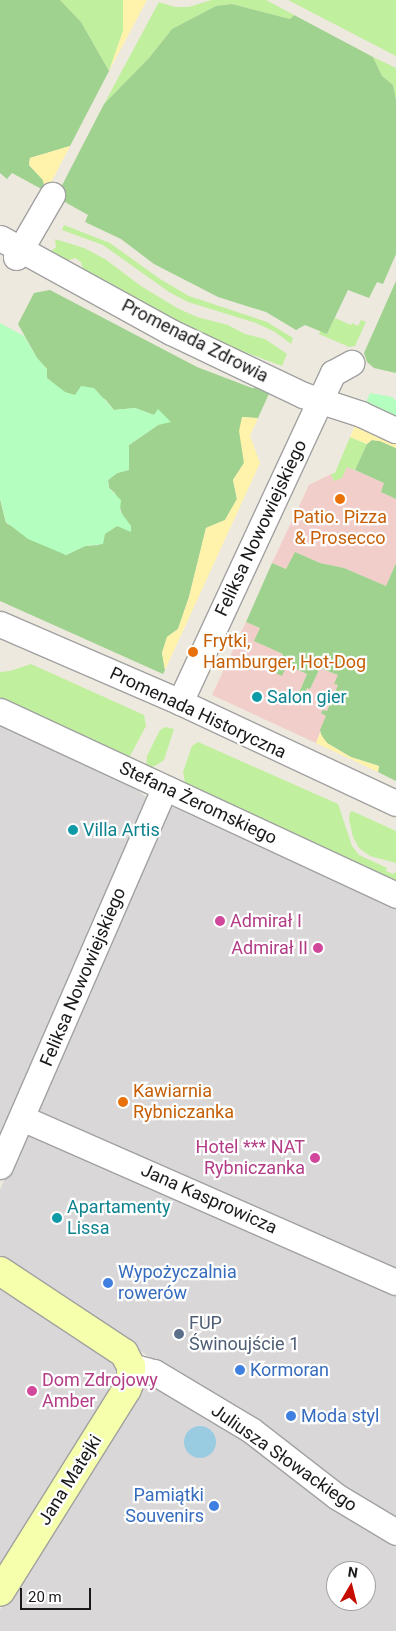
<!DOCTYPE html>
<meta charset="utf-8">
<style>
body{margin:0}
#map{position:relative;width:396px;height:1631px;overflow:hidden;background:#eee9de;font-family:Roboto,sans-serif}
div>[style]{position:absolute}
.residential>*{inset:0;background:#d9d7d7}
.commercial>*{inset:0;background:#f1ceca}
.grass>*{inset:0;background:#c0ef9d}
.forest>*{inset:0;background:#9ed28e}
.sand>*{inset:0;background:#fff3ab}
.park>*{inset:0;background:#b4ffbf}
.water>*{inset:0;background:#99cce1}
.round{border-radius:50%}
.roads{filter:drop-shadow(1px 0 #a1a1a1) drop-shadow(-1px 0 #a1a1a1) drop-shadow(0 1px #a1a1a1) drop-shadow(0 -1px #a1a1a1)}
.street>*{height:25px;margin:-12.5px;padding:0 12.5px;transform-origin:12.5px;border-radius:12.5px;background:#fff}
.secondary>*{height:28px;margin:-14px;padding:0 14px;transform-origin:14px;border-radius:14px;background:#f6ffab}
.dots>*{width:14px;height:14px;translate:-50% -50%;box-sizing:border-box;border:2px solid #fff;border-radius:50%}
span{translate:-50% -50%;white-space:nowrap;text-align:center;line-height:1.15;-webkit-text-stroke:4.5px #fff;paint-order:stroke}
.street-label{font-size:18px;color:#1a1a1a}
.food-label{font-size:18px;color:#c56008}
.left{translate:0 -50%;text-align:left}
.culture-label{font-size:18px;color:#0d838f}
.hotel-label{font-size:18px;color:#b23c85}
.right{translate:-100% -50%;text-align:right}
.shop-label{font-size:18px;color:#366cbe}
.service-label{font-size:18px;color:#4e5e75}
.north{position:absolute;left:326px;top:1561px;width:50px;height:50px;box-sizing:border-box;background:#fff;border:1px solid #a3a3a3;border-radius:50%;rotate:8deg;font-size:14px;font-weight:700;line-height:20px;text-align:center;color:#1a1a1a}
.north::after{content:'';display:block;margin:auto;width:18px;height:22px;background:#c50c00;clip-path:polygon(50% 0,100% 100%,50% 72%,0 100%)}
.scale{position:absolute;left:20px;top:1588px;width:71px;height:22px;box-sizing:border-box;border:2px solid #1a1a1a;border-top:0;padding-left:6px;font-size:15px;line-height:18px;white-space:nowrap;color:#1a1a1a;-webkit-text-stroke:4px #fff;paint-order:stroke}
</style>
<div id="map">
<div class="residential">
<div style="clip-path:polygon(0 725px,133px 786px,147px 798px,0 1143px)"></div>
<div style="clip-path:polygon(173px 807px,396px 909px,396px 1272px,40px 1115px,37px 1109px,166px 812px)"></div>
<div style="clip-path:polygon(31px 1133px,396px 1295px,396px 1524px,191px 1384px,0 1260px,0 1190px,18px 1148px)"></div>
<div style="clip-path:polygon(0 1290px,107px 1352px,116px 1364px,117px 1379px,0 1570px)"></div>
<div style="clip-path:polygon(evenodd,146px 1383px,164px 1384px,396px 1541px,396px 1631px,0 1631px,0 1610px,146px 1383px,336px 1571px,366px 1571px,366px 1601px,336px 1601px,336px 1571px)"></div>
</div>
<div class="commercial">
<div style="clip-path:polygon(347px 467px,385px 483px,381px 492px,396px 499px,396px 563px,386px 586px,344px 568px,320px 563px,295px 552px,286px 569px,272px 563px,309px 485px,331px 474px,334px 481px)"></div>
<div style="clip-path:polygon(246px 622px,260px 628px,255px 641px,283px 654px,275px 672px,286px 665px,307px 674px,299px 693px,306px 692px,307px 688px,310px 689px,320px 668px,338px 675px,338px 685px,327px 711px,323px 710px,326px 716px,316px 743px,212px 695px)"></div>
</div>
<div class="grass">
<div style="clip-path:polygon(60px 0,123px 0,123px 31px,109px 71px,81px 22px)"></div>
<div style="clip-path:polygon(211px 0,266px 0,294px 15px,290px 19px,232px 4px,216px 6px,172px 29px,149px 58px,104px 104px,159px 2px,175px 7px,189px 7px)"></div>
<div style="clip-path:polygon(288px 0,396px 0,396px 56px)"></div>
<div style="clip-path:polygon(373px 57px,396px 68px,396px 100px,393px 85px,382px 76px)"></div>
<div style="clip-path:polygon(64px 225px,110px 243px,160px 279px,189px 296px,267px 322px,293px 338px,291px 344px,275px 332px,256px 323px,188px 302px,169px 292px,103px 245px,62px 230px)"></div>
<div style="clip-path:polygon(55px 239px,84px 248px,105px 259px,141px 286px,177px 308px,197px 317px,228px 325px,245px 334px,265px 339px,287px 354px,282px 366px,239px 350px,188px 327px,168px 315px,163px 315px,83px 270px,81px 262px,75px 258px,66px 261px,49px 253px,56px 247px)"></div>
<div style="clip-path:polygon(335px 318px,351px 325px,352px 323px,358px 326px,361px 320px,366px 322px,355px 346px,349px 347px,319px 334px,320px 331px,327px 334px)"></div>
<div style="clip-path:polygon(350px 437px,367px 444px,355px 470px,347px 467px,342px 478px,334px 481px,331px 474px,335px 473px)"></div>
<div style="clip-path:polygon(31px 664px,144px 715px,146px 726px,129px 758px,0 698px,0 672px,10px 671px)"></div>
<div style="clip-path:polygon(165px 727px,174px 729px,164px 760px,155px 766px,146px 768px,147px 756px,160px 730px)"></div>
<div style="clip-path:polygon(198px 742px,338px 804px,352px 846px,359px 855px,387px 868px,386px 871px,393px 874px,396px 872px,396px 881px,185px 783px,183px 772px,192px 746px)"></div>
<div style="clip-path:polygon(352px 811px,396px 831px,396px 863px,370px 856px,359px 848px,353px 837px,349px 819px,350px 812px)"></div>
</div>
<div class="forest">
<div style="clip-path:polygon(0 0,60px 0,81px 22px,109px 71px,70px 146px,30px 158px,29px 165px,43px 180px,45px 191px,12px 173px,7px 179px,0 173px)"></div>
<div style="clip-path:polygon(232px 4px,290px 19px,294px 15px,373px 57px,382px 76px,393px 85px,396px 100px,396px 254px,383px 284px,377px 282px,369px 298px,348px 290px,327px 334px,305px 325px,296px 330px,266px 312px,218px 297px,154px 264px,121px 239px,85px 222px,88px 215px,56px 197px,104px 104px,149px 58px,172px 29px,216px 6px)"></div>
<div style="clip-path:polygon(396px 281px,396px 373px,374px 368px,367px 362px,364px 353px)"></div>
<div style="clip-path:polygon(50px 290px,197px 367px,252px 388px,272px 387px,258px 418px,242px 417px,244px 463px,233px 480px,237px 499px,225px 520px,206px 528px,189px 597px,178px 629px,167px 637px,162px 653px,165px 670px,163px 674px,0 601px,0 499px,6px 523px,66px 555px,85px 546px,99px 545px,104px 534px,117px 526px,131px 526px,123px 517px,115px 493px,109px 488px,108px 480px,117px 473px,128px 470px,129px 445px,158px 425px,163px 415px,158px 410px,154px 415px,135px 408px,114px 410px,105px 399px,68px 394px,50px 383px,47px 378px,47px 369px,37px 358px,18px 324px,34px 293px)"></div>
<div style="clip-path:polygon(371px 440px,380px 441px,396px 448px,396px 499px,381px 492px,384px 483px,355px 470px,367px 444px)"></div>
<div style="clip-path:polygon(295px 552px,320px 563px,344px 568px,386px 586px,396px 563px,396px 781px,378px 772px,379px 766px,351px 757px,327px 743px,322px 737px,320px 730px,326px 716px,321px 713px,323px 710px,327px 711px,338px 685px,334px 684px,338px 675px,320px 668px,310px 689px,307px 688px,306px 692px,309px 694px,308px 697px,299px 693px,307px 674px,287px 665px,282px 676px,275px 673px,283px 654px,254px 641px,260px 628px,246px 622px,272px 563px,286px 569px)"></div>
</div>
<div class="sand">
<div style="clip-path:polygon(123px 0,147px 0,109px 71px,123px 31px)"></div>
<div style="clip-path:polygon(70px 146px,46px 192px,43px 180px,29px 165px,30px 158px)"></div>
<div style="clip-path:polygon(242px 417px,258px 418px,250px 436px,260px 463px,165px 670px,162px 653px,167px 637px,178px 629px,189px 597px,206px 528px,225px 520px,237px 499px,233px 480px,244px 463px,239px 431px)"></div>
<div style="clip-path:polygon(356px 424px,396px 442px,396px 448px,380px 441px,372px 440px,367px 444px,350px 437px)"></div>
<div style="clip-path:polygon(320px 733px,327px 743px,350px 757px,379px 766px,378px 772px,316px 743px)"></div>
</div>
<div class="park">
<div style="clip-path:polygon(0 323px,24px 336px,37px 358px,47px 369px,47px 378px,65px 392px,75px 395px,81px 386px,94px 388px,114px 410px,135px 408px,154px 415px,158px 409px,171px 422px,158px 425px,129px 445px,129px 470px,117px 473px,108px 480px,109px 488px,121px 500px,120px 511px,131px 526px,131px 532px,117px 526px,105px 534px,103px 544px,85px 546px,66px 555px,28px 539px,6px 522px,0 498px)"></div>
<div style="clip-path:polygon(370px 393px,392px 397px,396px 401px,396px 420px,365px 405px)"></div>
</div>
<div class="water">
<div class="round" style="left:184px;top:1426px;width:32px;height:32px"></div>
</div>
<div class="roads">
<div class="street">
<div style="left:0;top:238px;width:195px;rotate:28.8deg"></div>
<div style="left:171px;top:332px;width:146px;rotate:25.5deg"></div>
<div style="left:303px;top:395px;width:61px;rotate:18.1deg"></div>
<div style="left:361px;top:414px;width:38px;rotate:25deg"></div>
<div style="left:16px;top:257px;width:72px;rotate:-59.9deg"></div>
<div style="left:0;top:624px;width:196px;rotate:23.4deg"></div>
<div style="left:180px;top:702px;width:238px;rotate:25.1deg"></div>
<div style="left:180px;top:702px;width:363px;rotate:-65.1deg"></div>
<div style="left:333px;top:373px;width:21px;rotate:-29deg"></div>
<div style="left:0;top:711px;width:437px;rotate:24.9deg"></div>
<div style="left:22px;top:1118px;width:408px;rotate:23.7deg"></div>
<div style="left:0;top:1166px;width:412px;rotate:-66.5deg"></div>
<div style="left:131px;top:1366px;width:24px;rotate:15deg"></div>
<div style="left:154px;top:1372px;width:113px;rotate:30.9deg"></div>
<div style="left:251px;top:1430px;width:108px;rotate:37.8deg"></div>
<div style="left:336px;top:1496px;width:70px;rotate:31deg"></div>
</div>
<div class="secondary">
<div style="left:0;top:1271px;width:149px;rotate:33.5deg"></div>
<div style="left:124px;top:1353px;width:15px;rotate:62deg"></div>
<div style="left:131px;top:1366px;width:13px;rotate:90deg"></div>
<div style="left:131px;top:1379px;width:11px;rotate:112deg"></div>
<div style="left:127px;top:1389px;width:239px;rotate:122deg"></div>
</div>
</div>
<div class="dots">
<div style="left:340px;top:499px;background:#e8710a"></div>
<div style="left:193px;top:652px;background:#e8710a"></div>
<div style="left:257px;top:697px;background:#0f9aa8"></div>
<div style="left:73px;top:830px;background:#0f9aa8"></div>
<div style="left:220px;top:921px;background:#d1479c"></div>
<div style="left:318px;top:948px;background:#d1479c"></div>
<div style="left:123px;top:1102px;background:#e8710a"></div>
<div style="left:315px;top:1158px;background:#d1479c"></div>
<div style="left:57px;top:1218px;background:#0f9aa8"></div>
<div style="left:108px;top:1283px;background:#3f7fe0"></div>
<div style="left:179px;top:1334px;background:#5c6f8a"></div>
<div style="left:240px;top:1370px;background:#3f7fe0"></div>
<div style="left:32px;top:1391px;background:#d1479c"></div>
<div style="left:291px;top:1416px;background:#3f7fe0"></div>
<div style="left:214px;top:1506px;background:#3f7fe0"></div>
</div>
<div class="street-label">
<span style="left:195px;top:341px;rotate:27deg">Promenada Zdrowia</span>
<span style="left:261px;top:528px;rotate:-65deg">Feliksa Nowowiejskiego</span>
<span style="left:198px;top:713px;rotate:25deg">Promenada Historyczna</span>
<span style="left:198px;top:803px;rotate:25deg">Stefana Żeromskiego</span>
<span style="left:83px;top:977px;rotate:-67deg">Feliksa Nowowiejskiego</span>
<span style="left:209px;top:1199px;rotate:24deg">Jana Kasprowicza</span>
<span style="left:284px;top:1458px;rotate:35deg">Juliusza Słowackiego</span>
<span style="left:70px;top:1480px;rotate:-58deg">Jana Matejki</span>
</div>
<div class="food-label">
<span style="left:340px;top:528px">Patio. Pizza<br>&amp; Prosecco</span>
<span class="left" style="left:203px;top:652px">Frytki,<br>Hamburger, Hot-Dog</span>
<span class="left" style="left:133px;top:1102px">Kawiarnia<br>Rybniczanka</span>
</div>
<div class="culture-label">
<span class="left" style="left:267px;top:697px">Salon gier</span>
<span class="left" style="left:83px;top:830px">Villa Artis</span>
<span class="left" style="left:67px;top:1218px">Apartamenty<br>Lissa</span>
</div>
<div class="hotel-label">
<span class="left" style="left:230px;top:921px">Admirał I</span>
<span class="right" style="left:308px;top:948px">Admirał II</span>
<span class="right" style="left:305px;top:1158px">Hotel *** NAT<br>Rybniczanka</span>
<span class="left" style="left:42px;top:1391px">Dom Zdrojowy<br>Amber</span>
</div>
<div class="shop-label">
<span class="left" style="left:118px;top:1283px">Wypożyczalnia<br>rowerów</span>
<span class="left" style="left:250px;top:1370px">Kormoran</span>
<span class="left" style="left:301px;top:1416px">Moda styl</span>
<span class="right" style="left:204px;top:1506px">Pamiątki<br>Souvenirs</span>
</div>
<div class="service-label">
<span class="left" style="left:189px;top:1334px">FUP<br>Świnoujście 1</span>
</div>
<div class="north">N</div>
<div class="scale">20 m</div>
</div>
